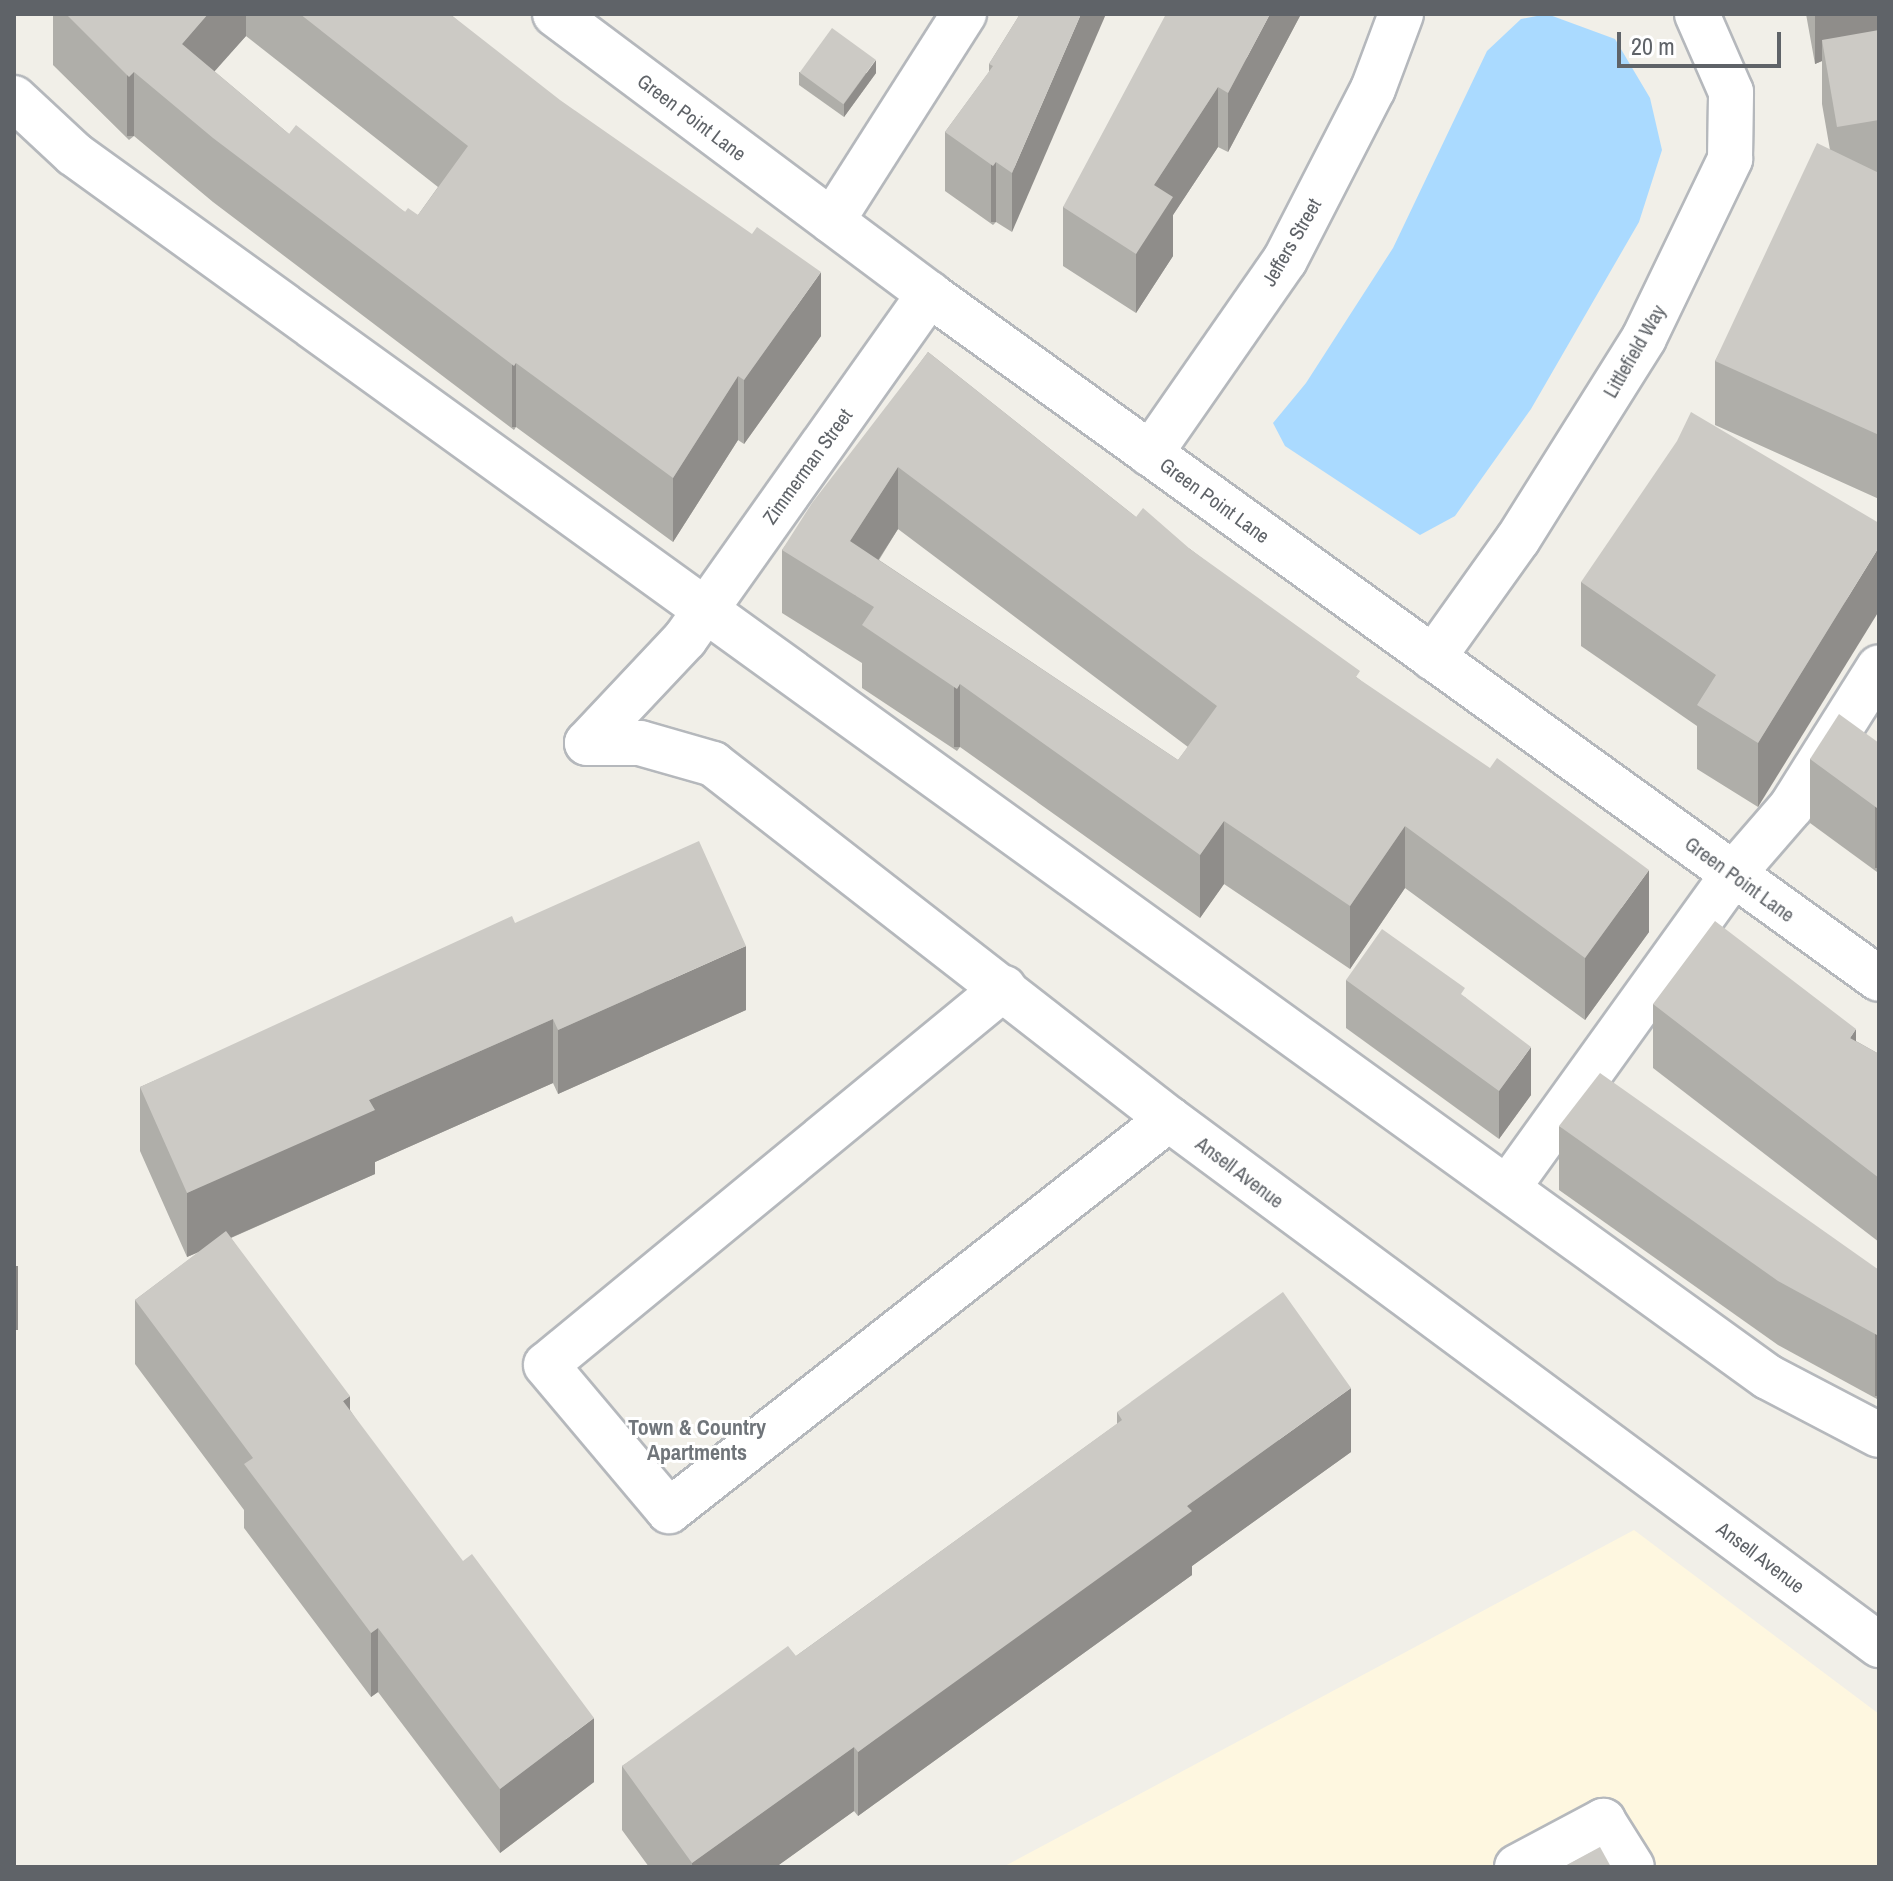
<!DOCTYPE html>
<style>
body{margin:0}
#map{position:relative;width:1893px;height:1881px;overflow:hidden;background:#f1efe8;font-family:"Archivo Narrow",sans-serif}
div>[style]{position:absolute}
.commercial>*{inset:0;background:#fef7e0}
.water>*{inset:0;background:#aadaff}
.roads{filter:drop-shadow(2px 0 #b5b8bc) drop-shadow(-2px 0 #b5b8bc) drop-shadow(0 2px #b5b8bc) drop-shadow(0 -2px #b5b8bc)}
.minor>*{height:44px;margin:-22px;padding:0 22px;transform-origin:22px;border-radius:22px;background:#fff}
.wall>*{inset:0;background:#afaea9}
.shaded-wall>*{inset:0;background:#8f8d8a;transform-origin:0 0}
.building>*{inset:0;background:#cccac5;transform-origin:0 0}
span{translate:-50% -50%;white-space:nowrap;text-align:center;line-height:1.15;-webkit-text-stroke:6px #fff;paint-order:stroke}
.street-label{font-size:20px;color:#5f6368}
.neighbourhood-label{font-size:22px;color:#70757a;font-weight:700}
.frame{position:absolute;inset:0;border:16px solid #5f6368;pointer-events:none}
.scale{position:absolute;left:1617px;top:32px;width:164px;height:36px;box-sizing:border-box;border:4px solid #5f6368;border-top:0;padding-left:10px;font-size:24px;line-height:28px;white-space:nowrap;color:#5f6368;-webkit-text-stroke:6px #fff;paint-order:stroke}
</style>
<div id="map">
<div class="commercial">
<div style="clip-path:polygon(1634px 1530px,1879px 1714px,1879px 1867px,1003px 1867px)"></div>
</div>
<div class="water">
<div style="clip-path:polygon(1547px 14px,1615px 39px,1650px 98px,1662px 150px,1639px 222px,1531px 409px,1455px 516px,1420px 535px,1285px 446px,1273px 423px,1306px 383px,1393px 248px,1487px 51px,1521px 19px)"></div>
</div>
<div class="roads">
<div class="minor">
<div style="left:555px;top:14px;width:467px;rotate:36.8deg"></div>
<div style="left:929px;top:294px;width:1171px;rotate:35.79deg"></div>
<div style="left:14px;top:98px;width:82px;rotate:43deg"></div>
<div style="left:74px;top:154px;width:2089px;rotate:35.83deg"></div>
<div style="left:1768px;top:1377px;width:125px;rotate:27.6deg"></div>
<div style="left:832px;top:221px;width:246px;rotate:-57.5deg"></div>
<div style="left:1150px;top:454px;width:236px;rotate:-55.2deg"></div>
<div style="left:1285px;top:260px;width:192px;rotate:-62.8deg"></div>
<div style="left:1373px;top:89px;width:80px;rotate:-69.5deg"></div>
<div style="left:1433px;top:658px;width:146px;rotate:-54.5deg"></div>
<div style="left:1518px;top:539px;width:237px;rotate:-57.9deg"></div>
<div style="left:1644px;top:338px;width:199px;rotate:-64.3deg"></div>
<div style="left:1730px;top:159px;width:67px;rotate:-89.1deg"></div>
<div style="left:1731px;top:92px;width:85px;rotate:-113.6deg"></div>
<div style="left:587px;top:743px;width:53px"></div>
<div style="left:640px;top:743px;width:76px;rotate:16deg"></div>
<div style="left:713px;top:764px;width:578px;rotate:37.9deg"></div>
<div style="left:1169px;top:1119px;width:884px;rotate:36.53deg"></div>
<div style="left:587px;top:743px;width:143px;rotate:-46.7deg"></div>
<div style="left:685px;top:639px;width:423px;rotate:-54.7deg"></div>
<div style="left:1004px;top:988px;width:593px;rotate:140.54deg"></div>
<div style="left:546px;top:1365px;width:191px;rotate:49.9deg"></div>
<div style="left:669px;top:1511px;width:635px;rotate:-38.1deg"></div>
<div style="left:1509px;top:1186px;width:384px;rotate:-54.3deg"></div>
<div style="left:1733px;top:874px;width:89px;rotate:-49.1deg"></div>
<div style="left:1791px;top:807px;width:165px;rotate:-57.8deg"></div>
<div style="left:1517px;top:1867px;width:98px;rotate:-28.1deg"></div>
<div style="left:1603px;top:1821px;width:54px;rotate:57.8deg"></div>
</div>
</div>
<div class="wall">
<div style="clip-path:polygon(evenodd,53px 14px,450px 14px,821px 336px,744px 444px,738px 440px,673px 542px,516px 427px,514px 430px,213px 202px,134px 136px,129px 140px,53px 65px,53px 14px,246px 36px,438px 187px,418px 215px,405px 212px,289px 134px,214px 71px,246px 36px)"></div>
<div style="clip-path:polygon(1020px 14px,1012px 232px,996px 222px,993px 225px,945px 191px,945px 132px,989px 72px,989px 64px)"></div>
<div style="clip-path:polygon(1301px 14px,1228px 152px,1218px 147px,1173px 215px,1173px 256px,1136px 313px,1063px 266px,1063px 207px)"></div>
<div style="clip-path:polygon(1806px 14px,1879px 14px,1879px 499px,1715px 425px,1715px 361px,1830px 150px,1822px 104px,1822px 61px,1815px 64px)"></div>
<div style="clip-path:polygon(799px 72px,876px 73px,844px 117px,799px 85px)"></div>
<div style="clip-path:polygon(evenodd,928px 352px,1136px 517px,1190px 549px,1360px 680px,1649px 932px,1585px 1020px,1405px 888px,1350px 969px,1224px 884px,1200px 918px,960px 747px,957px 751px,862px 688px,862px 663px,782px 613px,782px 550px,928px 352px,898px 529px,1188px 747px,1178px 760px,879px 560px,898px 529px)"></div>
<div style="clip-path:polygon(1879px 523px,1758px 807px,1697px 769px,1697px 726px,1581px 646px,1581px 582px)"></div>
<div style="clip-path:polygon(1879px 743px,1879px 868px,1877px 872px,1810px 823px,1810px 759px)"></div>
<div style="clip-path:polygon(515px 923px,746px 1010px,558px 1094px,553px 1083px,375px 1162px,375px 1174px,231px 1238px,350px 1410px,594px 1782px,500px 1853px,378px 1692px,371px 1697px,244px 1528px,244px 1510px,135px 1364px,135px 1300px,199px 1252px,187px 1257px,140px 1151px,140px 1087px)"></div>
<div style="clip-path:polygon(1346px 980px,1465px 997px,1531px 1095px,1499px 1139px,1346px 1028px)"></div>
<div style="clip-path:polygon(1653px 1004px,1856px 1041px,1879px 1054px,1879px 1242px,1653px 1068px)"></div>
<div style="clip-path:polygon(1559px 1126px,1879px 1270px,1879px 1396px,1877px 1399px,1778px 1345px,1559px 1190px)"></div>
<div style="clip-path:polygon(1117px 1412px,1351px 1452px,1192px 1566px,1192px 1575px,858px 1816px,854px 1811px,776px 1867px,649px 1867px,622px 1830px,622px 1766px,796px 1656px,1117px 1424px)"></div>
</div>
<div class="shaded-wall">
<div style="clip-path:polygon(208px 14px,246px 14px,246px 36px,182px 108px,182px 44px)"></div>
<div style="clip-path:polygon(1081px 14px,1106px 14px,1012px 232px,1012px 173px)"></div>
<div style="clip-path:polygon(1270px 14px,1301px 14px,1228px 152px,1228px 93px)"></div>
<div style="clip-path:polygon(1815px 14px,1879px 14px,1879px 37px,1822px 40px,1822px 61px,1815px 64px)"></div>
<div style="clip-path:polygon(876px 60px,876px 73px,844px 117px,844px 104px)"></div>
<div style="left:134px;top:72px;width:64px;height:7px;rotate:90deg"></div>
<div style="clip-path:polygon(1218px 87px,1218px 147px,1173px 215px,1173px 256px,1136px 313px,1136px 254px,1154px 185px)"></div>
<div style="left:996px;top:162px;width:60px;height:5px;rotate:90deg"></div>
<div style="clip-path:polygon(821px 272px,821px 336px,744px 444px,744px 380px)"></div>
<div style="left:516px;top:363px;width:64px;height:4px;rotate:90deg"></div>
<div style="clip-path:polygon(738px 376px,738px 440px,673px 542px,673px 478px)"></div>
<div style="clip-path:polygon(898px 467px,898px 529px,855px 596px,850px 541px)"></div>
<div style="clip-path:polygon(1879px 547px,1879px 611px,1758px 807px,1758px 743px)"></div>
<div style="left:960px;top:684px;width:63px;height:6px;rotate:90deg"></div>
<div style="left:1879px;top:805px;width:63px;height:4px;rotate:90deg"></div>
<div style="clip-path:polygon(1224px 821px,1224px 884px,1200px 918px,1200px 855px)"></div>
<div style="clip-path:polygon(1405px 826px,1405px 888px,1350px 969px,1350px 906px)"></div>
<div style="clip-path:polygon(1649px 870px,1649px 932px,1585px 1020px,1585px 958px)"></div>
<div style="clip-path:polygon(746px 946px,746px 1010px,558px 1094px,558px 1030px)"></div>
<div style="clip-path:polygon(553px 1019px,553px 1083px,375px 1162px,375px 1174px,187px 1257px,187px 1193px,369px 1100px)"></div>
<div style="clip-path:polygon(1856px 1029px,1856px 1093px,1850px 1038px)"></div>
<div style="clip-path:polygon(1531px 1047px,1531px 1095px,1499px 1139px,1499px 1091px)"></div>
<div style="left:18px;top:1266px;width:64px;height:6px;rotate:90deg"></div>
<div style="left:1879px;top:1332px;width:64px;height:4px;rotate:90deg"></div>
<div style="clip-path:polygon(1351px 1388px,1351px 1452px,1192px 1566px,1192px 1575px,858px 1816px,858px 1752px,1187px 1506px)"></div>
<div style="clip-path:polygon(350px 1396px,350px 1460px,343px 1401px)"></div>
<div style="clip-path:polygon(378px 1628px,378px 1692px,371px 1697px,371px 1633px)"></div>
<div style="clip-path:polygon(594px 1718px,594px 1782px,500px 1853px,500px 1789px)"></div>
<div style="clip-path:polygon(854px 1747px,854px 1811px,776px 1867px,692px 1867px,692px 1863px)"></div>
</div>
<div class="building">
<div style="clip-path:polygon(66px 14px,208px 14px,182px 44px,289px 134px,296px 125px,405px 212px,408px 208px,418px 215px,468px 146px,300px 14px,450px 14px,560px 100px,752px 234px,757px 227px,821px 272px,744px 380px,738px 376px,673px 478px,516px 363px,514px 366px,213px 138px,134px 72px,129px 77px)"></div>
<div style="clip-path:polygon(1020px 14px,1081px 14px,1012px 173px,996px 162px,993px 166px,945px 132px,993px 66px,989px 64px)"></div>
<div style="clip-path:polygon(1166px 14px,1270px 14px,1228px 93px,1218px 87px,1154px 185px,1173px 197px,1136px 254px,1063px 207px)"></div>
<div style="left:832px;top:28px;width:54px;height:55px;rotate:36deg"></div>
<div style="clip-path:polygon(1879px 30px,1879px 120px,1837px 127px,1822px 40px)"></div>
<div style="clip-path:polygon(1817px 143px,1879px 173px,1879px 435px,1715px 361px)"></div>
<div style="clip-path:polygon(evenodd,928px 352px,1136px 517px,1143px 508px,1190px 549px,1360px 671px,1356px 677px,1490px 768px,1497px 758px,1649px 870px,1585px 958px,1405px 826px,1350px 906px,1224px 821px,1200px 855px,960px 684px,957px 689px,862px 625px,874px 607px,782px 550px,812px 503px,928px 352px,898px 467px,1217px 706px,1178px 760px,850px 541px,898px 467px)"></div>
<div style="clip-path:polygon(1691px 412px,1879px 523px,1879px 547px,1758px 743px,1697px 705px,1716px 675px,1581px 582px,1677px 441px)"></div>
<div style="clip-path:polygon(1839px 714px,1879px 743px,1879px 805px,1877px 808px,1810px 759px)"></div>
<div style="clip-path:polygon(699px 841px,746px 946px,558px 1030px,553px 1019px,369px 1100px,375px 1110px,187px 1193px,140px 1087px,512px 916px,515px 923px)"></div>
<div style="clip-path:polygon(1715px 921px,1856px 1029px,1850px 1038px,1879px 1054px,1879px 1178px,1653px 1004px)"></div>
<div style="clip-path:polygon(1382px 929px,1465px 988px,1461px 994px,1531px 1047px,1499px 1091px,1346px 980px)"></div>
<div style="clip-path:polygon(1600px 1073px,1879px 1270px,1879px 1332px,1877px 1335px,1778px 1281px,1559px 1126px)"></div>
<div style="clip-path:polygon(226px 1231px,350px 1396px,343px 1401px,463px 1561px,472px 1554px,594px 1718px,500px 1789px,378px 1628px,371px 1633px,244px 1464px,253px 1458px,135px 1300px)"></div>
<div style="clip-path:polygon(1283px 1292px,1351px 1388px,1187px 1506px,1192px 1511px,858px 1752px,854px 1747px,692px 1863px,622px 1766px,788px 1646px,796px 1656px,1122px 1420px,1117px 1412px)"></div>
<div style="clip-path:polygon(1600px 1847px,1611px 1867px,1563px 1867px)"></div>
</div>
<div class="street-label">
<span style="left:692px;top:117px;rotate:37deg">Green Point Lane</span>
<span style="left:1291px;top:242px;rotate:-60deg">Jeffers Street</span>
<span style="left:1634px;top:351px;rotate:-60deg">Littlefield Way</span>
<span style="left:807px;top:466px;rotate:-54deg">Zimmerman Street</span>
<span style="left:1215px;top:500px;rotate:36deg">Green Point Lane</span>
<span style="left:1740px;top:879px;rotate:36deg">Green Point Lane</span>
<span style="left:1240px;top:1172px;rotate:37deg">Ansell Avenue</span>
<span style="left:1761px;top:1557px;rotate:37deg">Ansell Avenue</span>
</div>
<div class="neighbourhood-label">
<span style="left:697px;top:1440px">Town &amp; Country<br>Apartments</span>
</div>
<div class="frame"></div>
<div class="scale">20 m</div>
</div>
